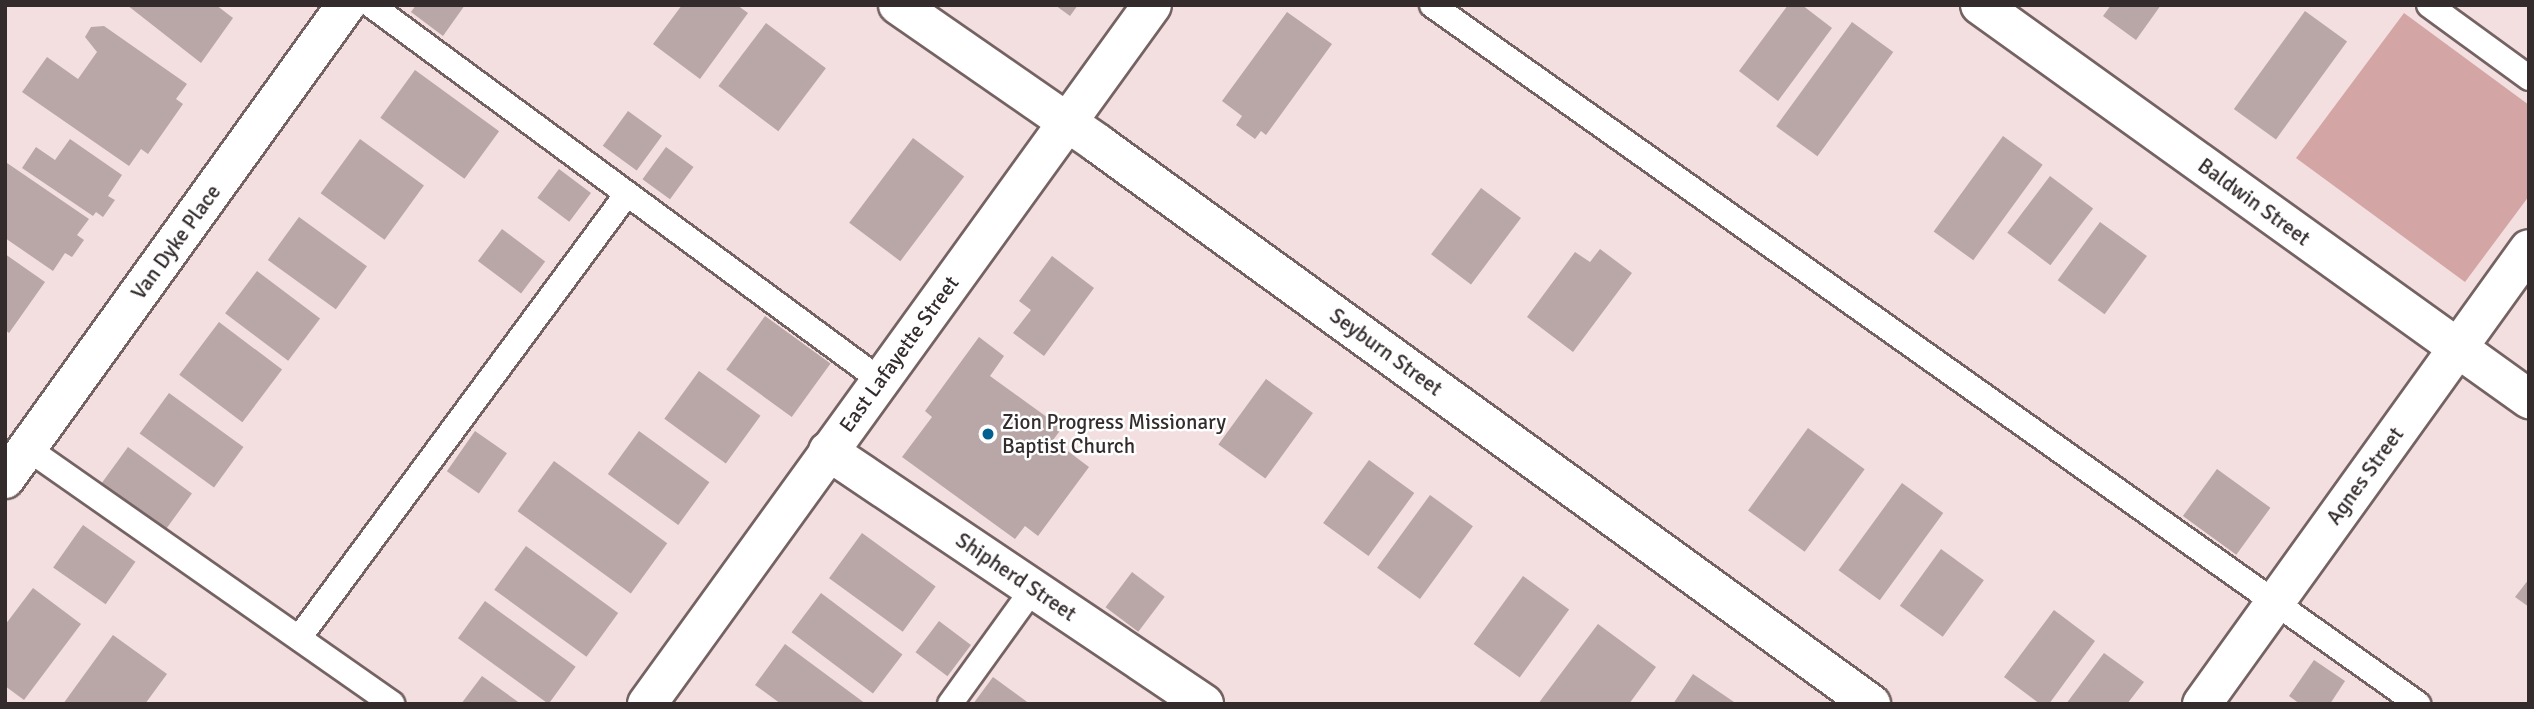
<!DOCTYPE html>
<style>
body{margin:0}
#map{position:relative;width:2534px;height:709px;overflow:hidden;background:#f3dfdf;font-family:Signika,sans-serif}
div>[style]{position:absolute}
.green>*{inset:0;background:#d4a5a5}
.building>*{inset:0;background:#b9a6a6;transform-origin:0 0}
.roads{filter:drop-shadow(2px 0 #756363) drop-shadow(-2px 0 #756363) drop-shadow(0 2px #756363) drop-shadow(0 -2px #756363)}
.lane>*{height:24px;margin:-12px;padding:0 12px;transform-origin:12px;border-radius:12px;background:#fff}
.street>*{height:38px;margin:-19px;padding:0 19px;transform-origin:19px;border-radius:19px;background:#fff}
.dots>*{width:19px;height:19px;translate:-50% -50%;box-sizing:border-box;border:4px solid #fff;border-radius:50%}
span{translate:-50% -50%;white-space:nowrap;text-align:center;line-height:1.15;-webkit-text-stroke:5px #fff;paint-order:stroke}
.street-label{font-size:21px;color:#342c2c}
.poi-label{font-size:21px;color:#342c2c}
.left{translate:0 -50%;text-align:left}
.frame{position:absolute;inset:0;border:7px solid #342c2c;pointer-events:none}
</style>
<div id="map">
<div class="green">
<div style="clip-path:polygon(2404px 13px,2529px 105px,2529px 196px,2465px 282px,2296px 158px)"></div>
</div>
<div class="building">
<div style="clip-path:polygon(127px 5px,216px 5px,233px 18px,201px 63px)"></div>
<div style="clip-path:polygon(416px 5px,465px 5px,443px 36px,411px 12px)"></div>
<div style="clip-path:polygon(682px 5px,737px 5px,748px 13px,700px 79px,653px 44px)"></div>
<div style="clip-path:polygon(1055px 5px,1078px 5px,1070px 16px)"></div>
<div style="clip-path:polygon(1788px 5px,1802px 5px,1832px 28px,1778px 101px,1739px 71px)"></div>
<div style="clip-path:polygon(2111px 5px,2161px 5px,2136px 40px,2103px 16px)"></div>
<div style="left:2305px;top:11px;width:52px;height:121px;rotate:36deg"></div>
<div style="clip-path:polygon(1287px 12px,1332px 44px,1266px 135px,1261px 131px,1255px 139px,1236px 125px,1242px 116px,1222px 101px)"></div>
<div style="left:1852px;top:22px;width:51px;height:129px;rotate:36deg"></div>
<div style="left:766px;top:23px;width:75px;height:79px;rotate:37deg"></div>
<div style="clip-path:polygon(104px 26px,187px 84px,176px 99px,183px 104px,148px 154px,141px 149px,129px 166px,22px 92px,47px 57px,78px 79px,97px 52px,85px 37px,91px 27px)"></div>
<div style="left:415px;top:70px;width:104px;height:59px;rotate:36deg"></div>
<div style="left:628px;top:111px;width:42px;height:43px;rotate:36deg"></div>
<div style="left:2003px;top:136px;width:49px;height:118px;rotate:36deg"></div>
<div style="left:913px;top:138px;width:64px;height:106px;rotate:37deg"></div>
<div style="clip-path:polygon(70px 139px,122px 175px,108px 196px,115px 200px,103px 217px,96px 212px,93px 216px,22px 168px,36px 147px,55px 160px)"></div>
<div style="left:360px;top:139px;width:79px;height:67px;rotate:36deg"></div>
<div style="left:666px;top:147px;width:34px;height:40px;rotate:36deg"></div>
<div style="clip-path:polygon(7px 163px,89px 219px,77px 235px,84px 240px,72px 257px,65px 253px,53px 271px,5px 238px)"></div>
<div style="left:559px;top:169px;width:40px;height:36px;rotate:37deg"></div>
<div style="left:2050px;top:176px;width:54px;height:71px;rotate:37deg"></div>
<div style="left:1481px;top:188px;width:50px;height:83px;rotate:37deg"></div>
<div style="left:299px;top:217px;width:84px;height:53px;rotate:36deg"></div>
<div style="left:2100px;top:222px;width:58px;height:72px;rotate:36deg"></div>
<div style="left:502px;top:229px;width:54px;height:40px;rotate:37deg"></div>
<div style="clip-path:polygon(1600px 249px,1632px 273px,1573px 352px,1527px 317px,1575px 252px,1590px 262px)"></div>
<div style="clip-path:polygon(5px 254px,45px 282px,9px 333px,5px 330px)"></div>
<div style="clip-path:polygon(1052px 256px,1094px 288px,1044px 356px,1013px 333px,1031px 310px,1019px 301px)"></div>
<div style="left:257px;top:271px;width:79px;height:53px;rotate:37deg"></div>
<div style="left:765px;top:316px;width:81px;height:66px;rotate:36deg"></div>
<div style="left:219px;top:322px;width:79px;height:66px;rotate:37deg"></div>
<div style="clip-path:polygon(979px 337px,1004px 356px,990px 376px,1062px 428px,1053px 440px,1089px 467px,1038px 536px,1025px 526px,1015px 539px,902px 457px,932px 417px,925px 411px)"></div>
<div style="left:699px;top:371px;width:76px;height:59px;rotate:36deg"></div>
<div style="left:1266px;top:379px;width:58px;height:81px;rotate:36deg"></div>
<div style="left:169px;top:393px;width:92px;height:50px;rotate:36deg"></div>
<div style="left:1808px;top:428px;width:70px;height:102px;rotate:36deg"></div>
<div style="left:475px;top:431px;width:39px;height:49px;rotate:35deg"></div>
<div style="left:639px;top:431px;width:87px;height:53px;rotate:36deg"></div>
<div style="left:128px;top:447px;width:79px;height:52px;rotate:36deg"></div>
<div style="left:1369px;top:460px;width:56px;height:78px;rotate:36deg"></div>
<div style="left:554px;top:461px;width:140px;height:62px;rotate:36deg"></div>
<div style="left:2217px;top:469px;width:66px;height:58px;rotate:36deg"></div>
<div style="left:1902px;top:483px;width:51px;height:108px;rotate:36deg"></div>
<div style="left:1430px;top:495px;width:53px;height:90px;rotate:36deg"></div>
<div style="left:83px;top:525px;width:64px;height:52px;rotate:35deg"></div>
<div style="left:862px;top:533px;width:91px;height:56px;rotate:36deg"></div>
<div style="left:526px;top:546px;width:114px;height:54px;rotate:36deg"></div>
<div style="left:1941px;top:549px;width:53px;height:70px;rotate:36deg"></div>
<div style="left:1132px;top:572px;width:41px;height:44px;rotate:37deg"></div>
<div style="left:1523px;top:576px;width:57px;height:84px;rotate:36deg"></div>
<div style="clip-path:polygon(2529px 579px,2529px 607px,2515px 597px)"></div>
<div style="clip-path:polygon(33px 588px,81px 624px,24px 700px,5px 686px,5px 625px)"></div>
<div style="left:821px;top:593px;width:102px;height:49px;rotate:37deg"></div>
<div style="left:485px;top:601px;width:112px;height:46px;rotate:36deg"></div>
<div style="clip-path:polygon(2054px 610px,2095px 641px,2049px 704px,2040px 704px,2004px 677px)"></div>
<div style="left:939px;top:621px;width:40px;height:39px;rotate:37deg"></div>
<div style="clip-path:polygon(1598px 624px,1656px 667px,1629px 704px,1538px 704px)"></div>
<div style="clip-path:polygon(113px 635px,167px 674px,145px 704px,63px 704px)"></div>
<div style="clip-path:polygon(785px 644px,866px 704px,781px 704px,755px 685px)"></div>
<div style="clip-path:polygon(2104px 653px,2144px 682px,2127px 704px,2066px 704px)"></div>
<div style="clip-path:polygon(2314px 660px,2345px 681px,2330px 704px,2300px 704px,2289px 696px)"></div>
<div style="clip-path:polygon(1693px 674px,1734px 702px,1732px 704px,1673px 704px)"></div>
<div style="clip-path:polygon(482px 676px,521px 704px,461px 704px)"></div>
<div style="clip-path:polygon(993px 677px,1030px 704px,973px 704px)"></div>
</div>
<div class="roads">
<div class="lane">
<div style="left:371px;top:5px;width:632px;rotate:36.38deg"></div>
<div style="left:1432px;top:5px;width:1209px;rotate:35.33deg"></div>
<div style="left:2429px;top:5px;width:124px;rotate:36.1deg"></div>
<div style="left:27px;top:448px;width:446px;rotate:35deg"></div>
<div style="left:299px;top:638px;width:552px;rotate:-53.55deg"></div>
<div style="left:950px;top:704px;width:142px;rotate:-54.2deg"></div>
</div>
<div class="street">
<div style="left:898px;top:5px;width:242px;rotate:34.7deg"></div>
<div style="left:1097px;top:143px;width:956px;rotate:35.93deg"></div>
<div style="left:1980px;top:5px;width:676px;rotate:35.67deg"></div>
<div style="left:828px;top:451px;width:453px;rotate:33.9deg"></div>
<div style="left:5px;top:479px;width:584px;rotate:-54.27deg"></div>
<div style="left:647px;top:704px;width:862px;rotate:-54.15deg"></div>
<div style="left:2202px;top:704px;width:560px;rotate:-54.3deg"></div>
</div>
</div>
<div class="dots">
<div style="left:988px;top:434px;background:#026091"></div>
</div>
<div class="street-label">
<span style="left:2254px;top:202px;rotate:36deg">Baldwin Street</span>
<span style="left:176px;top:242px;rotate:-54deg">Van Dyke Place</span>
<span style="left:1386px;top:352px;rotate:36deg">Seyburn Street</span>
<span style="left:899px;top:354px;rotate:-54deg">East Lafayette Street</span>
<span style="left:2365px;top:476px;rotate:-54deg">Agnes Street</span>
<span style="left:1016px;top:577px;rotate:34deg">Shipherd Street</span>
</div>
<div class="poi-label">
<span class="left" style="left:1002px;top:434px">Zion Progress Missionary<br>Baptist Church</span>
</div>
<div class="frame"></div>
</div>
